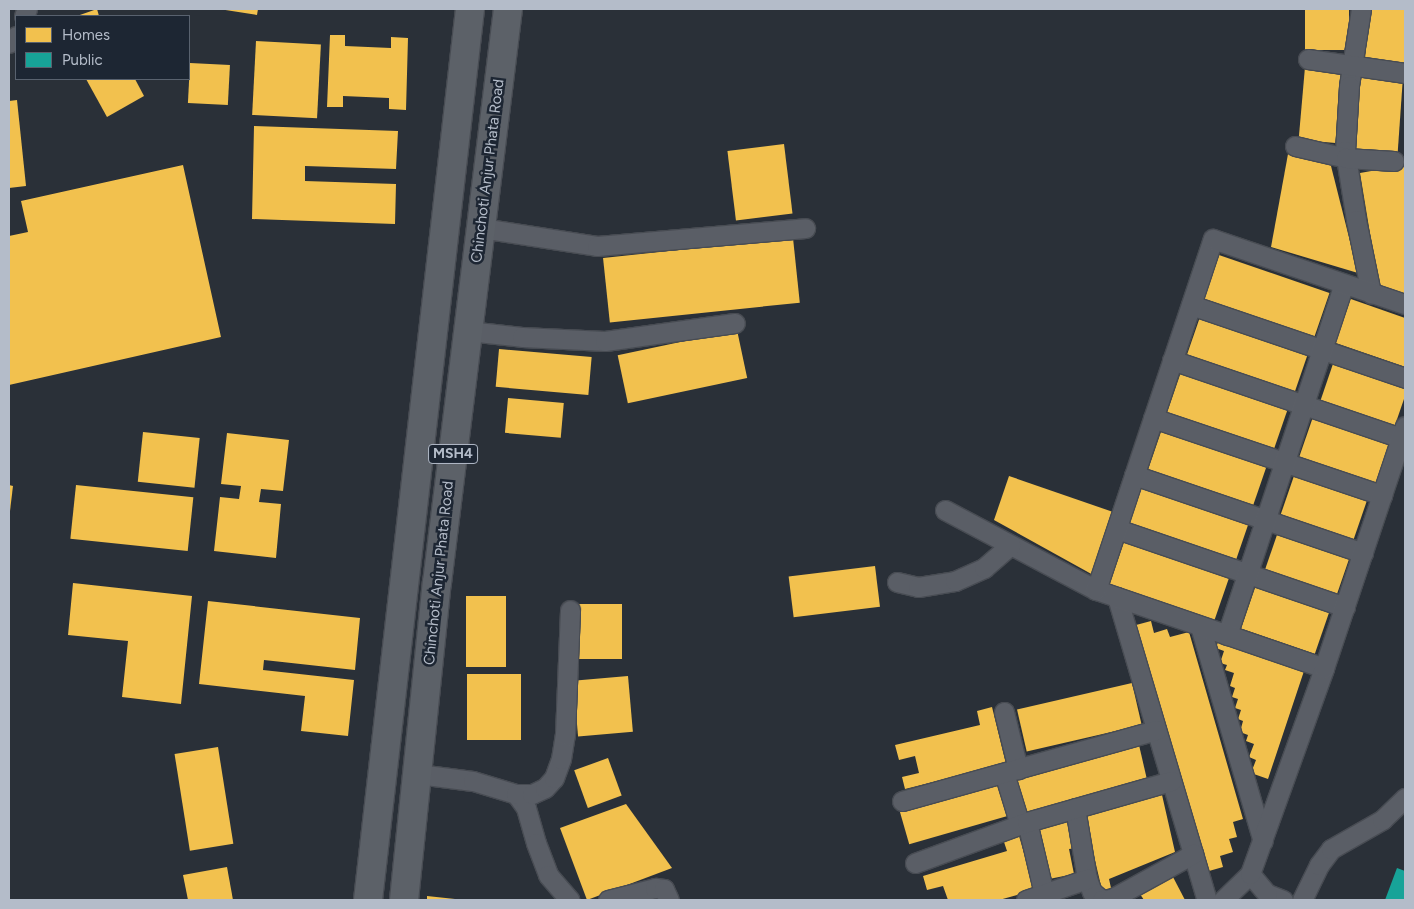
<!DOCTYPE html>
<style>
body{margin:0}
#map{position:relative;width:1414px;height:909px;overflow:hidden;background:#2a3038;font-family:Figtree,sans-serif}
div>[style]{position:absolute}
.homes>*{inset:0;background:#f2c14e;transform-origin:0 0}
.public>*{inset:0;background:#17a398}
.roads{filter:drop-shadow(1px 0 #484c53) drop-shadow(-1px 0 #484c53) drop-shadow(0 1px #484c53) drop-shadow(0 -1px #484c53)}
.minor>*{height:19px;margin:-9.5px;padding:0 9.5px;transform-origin:9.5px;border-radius:9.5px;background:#5a5e66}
.primary>*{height:28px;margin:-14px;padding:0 14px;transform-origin:14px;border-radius:14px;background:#5c6168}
span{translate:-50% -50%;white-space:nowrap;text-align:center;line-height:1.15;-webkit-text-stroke:5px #1d2633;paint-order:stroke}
.shield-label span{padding:1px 4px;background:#1d2633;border:1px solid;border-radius:4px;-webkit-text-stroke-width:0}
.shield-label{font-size:14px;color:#b4bcc9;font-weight:700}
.street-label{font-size:15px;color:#b4bcc9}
.frame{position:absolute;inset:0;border:10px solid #b4bcc9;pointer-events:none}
.legend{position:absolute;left:15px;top:15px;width:175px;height:65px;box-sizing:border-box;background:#1d2633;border:1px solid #59626f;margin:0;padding:6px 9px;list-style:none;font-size:15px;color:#b4bcc9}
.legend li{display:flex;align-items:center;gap:10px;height:25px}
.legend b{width:25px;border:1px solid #59626f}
</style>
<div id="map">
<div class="homes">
<div style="clip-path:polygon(97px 9px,99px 16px,77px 16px)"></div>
<div style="clip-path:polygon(219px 9px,258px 9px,257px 15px)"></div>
<div style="left:1305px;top:9px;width:44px;height:41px"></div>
<div style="clip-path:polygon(1369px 9px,1405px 9px,1405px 63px,1365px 59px)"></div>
<div style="clip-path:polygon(330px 35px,345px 35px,345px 46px,391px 48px,391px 37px,408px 38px,406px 110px,389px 109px,389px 98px,343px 96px,343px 107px,327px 107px)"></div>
<div style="left:256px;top:41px;width:65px;height:74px;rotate:3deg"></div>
<div style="left:190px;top:63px;width:40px;height:40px;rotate:3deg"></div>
<div style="left:1305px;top:67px;width:37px;height:73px;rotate:5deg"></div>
<div style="left:1359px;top:75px;width:44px;height:74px;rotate:4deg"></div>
<div style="clip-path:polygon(86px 79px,135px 79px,144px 96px,107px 117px)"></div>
<div style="clip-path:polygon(17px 100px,26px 186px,9px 188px,9px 101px)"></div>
<div style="clip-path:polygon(254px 126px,398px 131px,396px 169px,305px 166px,305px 181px,396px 184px,395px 224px,252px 219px)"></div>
<div style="left:784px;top:144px;width:70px;height:57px;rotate:83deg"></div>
<div style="clip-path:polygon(1288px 154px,1330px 162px,1358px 273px,1271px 247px)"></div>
<div style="clip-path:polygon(183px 165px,221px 337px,9px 385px,9px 236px,28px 232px,21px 201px)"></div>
<div style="clip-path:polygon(1405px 165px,1405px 298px,1379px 288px,1360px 173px)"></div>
<div style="left:793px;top:238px;width:65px;height:191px;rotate:84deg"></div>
<div style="left:1216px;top:254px;width:120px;height:52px;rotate:19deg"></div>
<div style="clip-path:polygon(1348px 298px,1405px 318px,1405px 367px,1333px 342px)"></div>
<div style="left:1200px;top:317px;width:114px;height:44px;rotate:19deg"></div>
<div style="left:737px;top:330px;width:49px;height:122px;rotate:78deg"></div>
<div style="left:499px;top:349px;width:93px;height:38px;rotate:5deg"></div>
<div style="clip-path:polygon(1335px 358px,1405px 382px,1405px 396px,1394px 428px,1320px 402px)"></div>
<div style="left:1181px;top:372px;width:113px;height:46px;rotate:19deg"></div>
<div style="left:508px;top:398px;width:56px;height:35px;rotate:5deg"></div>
<div style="left:1313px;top:417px;width:81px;height:44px;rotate:19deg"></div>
<div style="left:1162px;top:429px;width:111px;height:45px;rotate:19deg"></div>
<div style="left:143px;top:432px;width:57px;height:50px;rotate:6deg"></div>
<div style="clip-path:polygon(227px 433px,289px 440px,283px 491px,261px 489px,259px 502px,281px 504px,276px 558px,214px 551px,220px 497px,239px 499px,241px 486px,221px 484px)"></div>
<div style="left:1295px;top:473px;width:77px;height:44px;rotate:19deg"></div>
<div style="clip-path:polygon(1009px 476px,1116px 513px,1095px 576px,994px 520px)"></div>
<div style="left:1143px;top:483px;width:113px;height:46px;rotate:19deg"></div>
<div style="clip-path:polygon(9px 485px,13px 486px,10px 511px,9px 511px)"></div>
<div style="left:76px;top:485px;width:118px;height:54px;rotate:6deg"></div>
<div style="left:1279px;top:529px;width:76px;height:43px;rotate:19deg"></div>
<div style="left:1125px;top:539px;width:111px;height:48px;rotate:19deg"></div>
<div style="left:875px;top:566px;width:41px;height:87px;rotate:83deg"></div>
<div style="clip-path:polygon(73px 583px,192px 596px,181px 704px,122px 697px,128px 641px,68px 635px)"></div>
<div style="left:1256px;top:585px;width:78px;height:46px;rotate:19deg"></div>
<div style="left:466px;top:596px;width:40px;height:71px"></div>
<div style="clip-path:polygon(208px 601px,360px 618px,355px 670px,264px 660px,263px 670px,354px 680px,348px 736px,301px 731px,305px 696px,199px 684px)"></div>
<div style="left:577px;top:604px;width:45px;height:55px"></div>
<div style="clip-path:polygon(1151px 621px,1154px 633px,1167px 629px,1170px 637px,1189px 632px,1243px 819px,1233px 822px,1237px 837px,1229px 839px,1233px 852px,1220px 856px,1223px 867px,1209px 871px,1136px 625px)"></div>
<div style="clip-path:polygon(1219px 639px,1305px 668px,1268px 779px,1251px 773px,1256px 760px,1249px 757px,1254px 744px,1246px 741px,1248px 735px,1240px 732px,1243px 721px,1238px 719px,1241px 710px,1235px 708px,1238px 699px,1232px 697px,1235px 688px,1230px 686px,1234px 673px,1225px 670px,1227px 665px,1220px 663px,1224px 651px,1216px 648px)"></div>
<div style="left:467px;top:674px;width:54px;height:66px"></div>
<div style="left:628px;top:676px;width:56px;height:55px;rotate:85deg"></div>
<div style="left:1132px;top:683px;width:43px;height:118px;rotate:77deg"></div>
<div style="clip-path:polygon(992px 707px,1006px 764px,905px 789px,902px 777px,919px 773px,915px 756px,899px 760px,895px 745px,980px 725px,977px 711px)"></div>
<div style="left:1139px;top:745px;width:40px;height:128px;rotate:77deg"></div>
<div style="left:218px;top:747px;width:98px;height:44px;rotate:81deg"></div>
<div style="left:608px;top:758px;width:40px;height:36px;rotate:70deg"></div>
<div style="left:999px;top:780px;width:37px;height:104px;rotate:74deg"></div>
<div style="clip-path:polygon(1160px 786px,1175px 852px,1109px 879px,1111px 888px,1102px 890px,1084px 814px)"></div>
<div style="clip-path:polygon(626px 804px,672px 868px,587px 900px,560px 828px)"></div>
<div style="clip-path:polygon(1069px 814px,1077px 848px,1069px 849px,1074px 874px,1049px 879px,1036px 821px)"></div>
<div style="clip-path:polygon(1019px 836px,1035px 890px,999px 900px,948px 900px,943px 886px,927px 890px,923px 876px,1007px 851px,1004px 842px)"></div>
<div style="clip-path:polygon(227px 867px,233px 900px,188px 900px,183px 875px)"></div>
<div style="clip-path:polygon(1173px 877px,1185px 900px,1144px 900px,1140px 894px)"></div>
<div style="clip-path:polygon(427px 896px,455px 899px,455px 900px,427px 900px)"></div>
</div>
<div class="public">
<div style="clip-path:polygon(1397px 868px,1405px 871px,1405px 900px,1385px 900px)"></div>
</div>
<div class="roads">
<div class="minor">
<div style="left:1361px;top:9px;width:78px;rotate:98.9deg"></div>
<div style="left:1349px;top:86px;width:65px;rotate:93.5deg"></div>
<div style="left:1345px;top:151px;width:70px;rotate:80.9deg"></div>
<div style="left:1356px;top:220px;width:75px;rotate:78.4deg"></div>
<div style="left:24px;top:16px;width:8px;rotate:-67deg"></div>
<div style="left:9px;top:43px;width:10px;rotate:-45deg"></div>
<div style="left:1308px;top:59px;width:98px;rotate:8.2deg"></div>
<div style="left:1295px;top:146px;width:52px;rotate:13.2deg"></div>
<div style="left:1346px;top:158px;width:48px;rotate:3.6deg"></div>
<div style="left:481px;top:228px;width:117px;rotate:8.8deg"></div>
<div style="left:597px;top:246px;width:209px;rotate:-4.9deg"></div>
<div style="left:1191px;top:305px;width:226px;rotate:18.8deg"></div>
<div style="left:468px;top:331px;width:54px;rotate:6.3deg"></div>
<div style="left:522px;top:337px;width:83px;rotate:2.8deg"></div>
<div style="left:605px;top:341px;width:131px;rotate:-7.9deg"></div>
<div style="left:1172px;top:360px;width:242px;rotate:18.8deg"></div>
<div style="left:1153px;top:418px;width:242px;rotate:18.6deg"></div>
<div style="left:1134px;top:475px;width:242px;rotate:18.8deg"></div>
<div style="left:945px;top:510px;width:171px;rotate:27.9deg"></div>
<div style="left:1117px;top:529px;width:241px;rotate:18.9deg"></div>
<div style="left:897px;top:582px;width:22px;rotate:13deg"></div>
<div style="left:918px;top:587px;width:37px;rotate:-9deg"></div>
<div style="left:955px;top:581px;width:32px;rotate:-24deg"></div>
<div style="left:984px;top:568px;width:35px;rotate:-41deg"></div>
<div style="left:1117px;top:597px;width:316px;rotate:73.5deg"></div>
<div style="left:1200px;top:626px;width:224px;rotate:73.7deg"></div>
<div style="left:1227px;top:635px;width:370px;rotate:-71.6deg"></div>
<div style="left:1324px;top:668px;width:241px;rotate:-161.1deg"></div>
<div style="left:1096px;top:590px;width:370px;rotate:-71.6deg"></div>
<div style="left:1213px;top:239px;width:203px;rotate:18.7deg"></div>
<div style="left:1004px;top:712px;width:59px;rotate:76.2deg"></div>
<div style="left:1004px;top:773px;width:54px;rotate:72.9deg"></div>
<div style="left:418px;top:774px;width:55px;rotate:7.3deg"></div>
<div style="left:473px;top:781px;width:45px;rotate:16.8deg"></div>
<div style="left:516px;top:794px;width:17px;rotate:54deg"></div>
<div style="left:526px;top:808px;width:36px;rotate:74deg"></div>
<div style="left:536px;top:843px;width:34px;rotate:69deg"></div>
<div style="left:548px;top:875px;width:33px;rotate:49deg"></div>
<div style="left:516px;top:794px;width:16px"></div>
<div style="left:532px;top:794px;width:14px;rotate:-25deg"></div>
<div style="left:545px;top:788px;width:13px;rotate:-48deg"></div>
<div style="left:554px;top:778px;width:20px;rotate:-70deg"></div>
<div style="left:561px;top:759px;width:24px;rotate:-81deg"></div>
<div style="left:565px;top:735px;width:125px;rotate:-87.7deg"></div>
<div style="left:902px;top:801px;width:264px;rotate:-15.6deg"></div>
<div style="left:1075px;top:808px;width:72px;rotate:80.4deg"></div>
<div style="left:1087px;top:879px;width:14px;rotate:69deg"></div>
<div style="left:1092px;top:892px;width:13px;rotate:39deg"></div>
<div style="left:1102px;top:900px;width:9px;rotate:-6deg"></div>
<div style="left:1111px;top:899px;width:94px;rotate:-28.8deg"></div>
<div style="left:1027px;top:822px;width:74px;rotate:76.7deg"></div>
<div style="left:915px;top:863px;width:119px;rotate:-20.1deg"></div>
<div style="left:1027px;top:822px;width:150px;rotate:-15.9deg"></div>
<div style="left:608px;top:900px;width:49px;rotate:-14.3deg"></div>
<div style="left:655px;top:888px;width:9px;rotate:6deg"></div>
<div style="left:664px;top:889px;width:12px;rotate:66deg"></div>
<div style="left:1026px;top:900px;width:65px;rotate:-19deg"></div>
<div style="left:1223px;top:900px;width:37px;rotate:-44deg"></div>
<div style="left:1283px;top:900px;width:17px;rotate:-159deg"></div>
<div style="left:1267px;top:894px;width:26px;rotate:-130deg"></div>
<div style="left:1250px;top:874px;width:219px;rotate:-70.2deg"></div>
<div style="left:1324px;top:668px;width:255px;rotate:-71.5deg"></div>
<div style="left:1302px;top:900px;width:39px;rotate:-64deg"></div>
<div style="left:1319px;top:865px;width:20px;rotate:-53deg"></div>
<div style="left:1331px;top:849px;width:59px;rotate:-29.6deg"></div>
<div style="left:1382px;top:820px;width:32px;rotate:-44deg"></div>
</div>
<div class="primary">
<div style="left:368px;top:900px;width:897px;rotate:-83.47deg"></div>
<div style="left:404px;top:900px;width:319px;rotate:-84.1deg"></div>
<div style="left:437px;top:583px;width:578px;rotate:-82.95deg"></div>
</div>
</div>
<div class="shield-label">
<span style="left:453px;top:454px">MSH4</span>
</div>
<div class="street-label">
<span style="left:488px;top:171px;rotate:-83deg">Chinchoti Anjur Phata Road</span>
<span style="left:439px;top:573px;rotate:-84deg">Chinchoti Anjur Phata Road</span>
</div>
<div class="frame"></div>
<ul class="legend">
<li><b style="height:14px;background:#f2c14e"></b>Homes</li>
<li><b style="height:14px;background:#17a398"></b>Public</li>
</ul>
</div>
